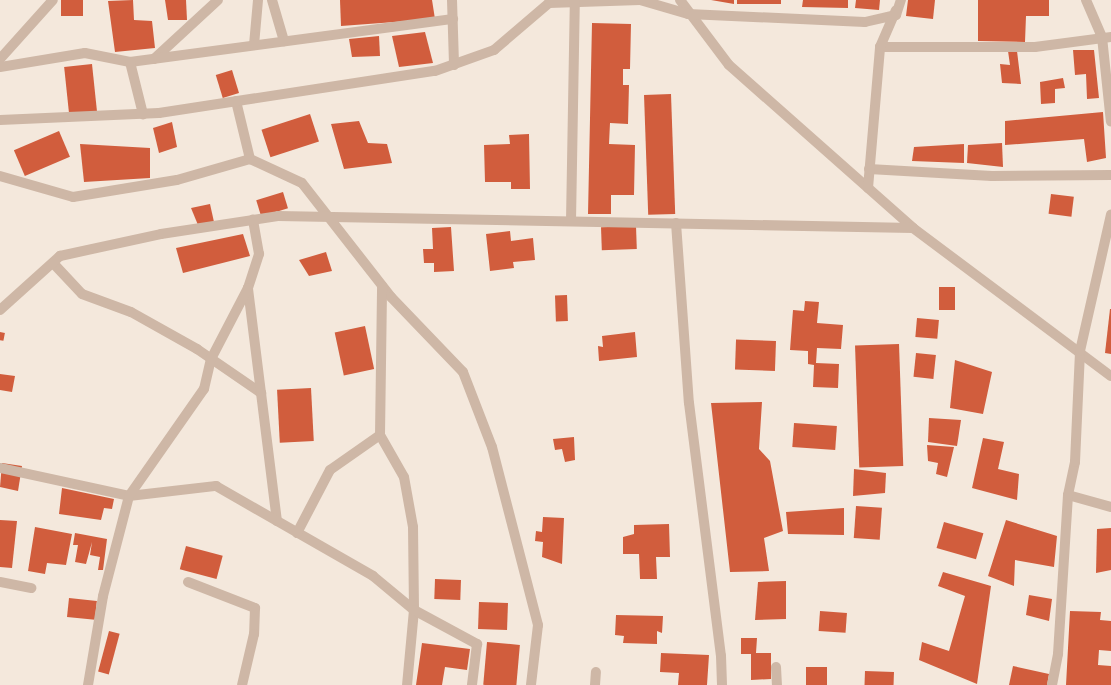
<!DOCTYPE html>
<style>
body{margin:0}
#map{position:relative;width:1111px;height:685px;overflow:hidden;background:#f4e8dc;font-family:"Alegreya Sans",sans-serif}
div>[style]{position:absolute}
.building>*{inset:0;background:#d15d3d;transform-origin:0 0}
.service>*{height:10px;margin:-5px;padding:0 5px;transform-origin:5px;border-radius:5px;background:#ceb7a6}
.minor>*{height:10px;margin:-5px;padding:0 5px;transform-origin:5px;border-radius:5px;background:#ceb7a6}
span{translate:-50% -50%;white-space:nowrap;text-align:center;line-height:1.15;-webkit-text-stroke:4px #fbf2e9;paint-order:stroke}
</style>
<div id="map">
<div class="building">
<div style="left:61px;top:0;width:22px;height:16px"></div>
<div style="clip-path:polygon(133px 0,134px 20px,152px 21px,155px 48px,115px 52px,108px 1px)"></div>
<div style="clip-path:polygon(165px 0,186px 0,187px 20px,168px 20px)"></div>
<div style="clip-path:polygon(340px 0,432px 0,435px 19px,341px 26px)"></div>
<div style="clip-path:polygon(711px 0,734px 0,734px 4px)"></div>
<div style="left:737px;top:0;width:44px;height:4px"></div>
<div style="clip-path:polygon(803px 0,848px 0,848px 8px,802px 7px)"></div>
<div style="clip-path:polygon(856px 0,880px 0,879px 10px,855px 8px)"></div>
<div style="clip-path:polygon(908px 0,935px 0,933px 19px,906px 16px)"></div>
<div style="clip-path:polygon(978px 0,1049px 0,1049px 16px,1026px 16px,1025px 42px,978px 41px)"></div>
<div style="clip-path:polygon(592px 23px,631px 24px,630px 69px,623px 69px,623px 85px,629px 85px,628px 124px,610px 123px,609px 144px,635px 145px,634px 195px,611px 195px,611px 214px,588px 214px)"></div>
<div style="clip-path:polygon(425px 32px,433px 63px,399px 67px,392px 36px)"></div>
<div style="clip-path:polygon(379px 36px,380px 56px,352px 57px,349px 39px)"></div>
<div style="clip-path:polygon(1073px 50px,1094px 50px,1099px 98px,1087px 99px,1086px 74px,1075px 75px)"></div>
<div style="clip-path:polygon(1008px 51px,1017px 51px,1021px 84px,1002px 83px,1000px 64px,1010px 65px)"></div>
<div style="left:92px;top:64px;width:48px;height:28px;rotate:84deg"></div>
<div style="left:232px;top:70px;width:24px;height:17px;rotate:73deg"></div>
<div style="clip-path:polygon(1063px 78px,1065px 88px,1055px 89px,1055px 103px,1041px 104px,1040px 82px)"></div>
<div style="left:671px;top:94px;width:120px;height:27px;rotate:88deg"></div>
<div style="clip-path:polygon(1103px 112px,1106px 158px,1087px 162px,1084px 139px,1005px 145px,1005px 121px)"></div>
<div style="left:310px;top:114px;width:29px;height:51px;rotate:72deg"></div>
<div style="clip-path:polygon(359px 121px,368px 143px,387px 144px,392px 163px,344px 169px,331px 124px)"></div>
<div style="clip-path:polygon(172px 122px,177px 147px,159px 153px,153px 128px)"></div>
<div style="left:59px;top:131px;width:28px;height:49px;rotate:67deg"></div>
<div style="clip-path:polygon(529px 134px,530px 189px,511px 189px,511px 182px,485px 182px,484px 145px,510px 144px,509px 135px)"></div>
<div style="clip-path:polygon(1002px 143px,1003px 167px,967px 163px,968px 145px)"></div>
<div style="clip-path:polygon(80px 144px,150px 148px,150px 178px,84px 182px)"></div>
<div style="clip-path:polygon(964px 144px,964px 163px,912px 161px,914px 147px)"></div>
<div style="left:283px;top:192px;width:17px;height:28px;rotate:73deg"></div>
<div style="left:1051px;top:194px;width:23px;height:20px;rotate:7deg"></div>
<div style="clip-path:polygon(210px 204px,214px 222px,198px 225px,191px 208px)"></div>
<div style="left:636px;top:226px;width:23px;height:35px;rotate:88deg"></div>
<div style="clip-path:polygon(451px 227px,454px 271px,434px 272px,434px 263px,424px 263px,423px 249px,433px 249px,432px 228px)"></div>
<div style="clip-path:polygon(510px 231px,511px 241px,533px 238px,535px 260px,513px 262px,514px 268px,490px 271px,486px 234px)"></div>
<div style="clip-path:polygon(243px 234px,250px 256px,183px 273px,176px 248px)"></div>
<div style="clip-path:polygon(326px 252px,332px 271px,309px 276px,299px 260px)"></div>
<div style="left:939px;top:287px;width:16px;height:23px"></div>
<div style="left:567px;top:295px;width:26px;height:12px;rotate:88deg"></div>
<div style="clip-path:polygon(805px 301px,819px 302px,817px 323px,843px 325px,841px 349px,817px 348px,816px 363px,839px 364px,838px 388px,813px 387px,814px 365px,808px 364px,808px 351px,790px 350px,793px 310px,804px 311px)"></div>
<div style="clip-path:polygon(1110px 309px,1111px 309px,1111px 354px,1105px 353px)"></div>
<div style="left:917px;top:318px;width:22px;height:19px;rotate:5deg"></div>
<div style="left:365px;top:326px;width:44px;height:31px;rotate:78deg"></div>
<div style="left:0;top:332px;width:5px;height:8px;rotate:11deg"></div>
<div style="clip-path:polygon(635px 332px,637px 357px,599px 361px,598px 346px,603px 347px,602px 336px)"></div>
<div style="left:776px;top:341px;width:30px;height:40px;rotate:92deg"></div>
<div style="left:899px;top:344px;width:122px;height:44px;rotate:88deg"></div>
<div style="left:916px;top:353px;width:20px;height:24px;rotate:6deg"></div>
<div style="clip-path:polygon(955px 360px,992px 372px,983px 414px,950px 408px)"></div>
<div style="clip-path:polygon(0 374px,15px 376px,12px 392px,0 390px)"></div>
<div style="left:311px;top:388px;width:53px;height:34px;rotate:87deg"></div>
<div style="clip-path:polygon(762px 402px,759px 449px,770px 461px,783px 531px,764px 538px,769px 571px,730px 572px,711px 403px)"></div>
<div style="clip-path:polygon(929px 418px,961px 420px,957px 446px,928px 442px)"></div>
<div style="left:794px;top:423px;width:43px;height:24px;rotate:4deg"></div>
<div style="clip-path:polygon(574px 437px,575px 460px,565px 462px,562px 449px,555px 450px,553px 439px)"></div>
<div style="clip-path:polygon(983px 438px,1004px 442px,998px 469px,1019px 474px,1017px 500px,972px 488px)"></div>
<div style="clip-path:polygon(927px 445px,954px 447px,947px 477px,936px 474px,938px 463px,928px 461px)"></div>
<div style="clip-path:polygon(2px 463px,22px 466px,18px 491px,0 487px)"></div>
<div style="clip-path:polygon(854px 469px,886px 473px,885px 493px,853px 496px)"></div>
<div style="clip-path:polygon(62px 488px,114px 499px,112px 509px,104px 508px,101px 520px,59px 514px)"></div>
<div style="left:856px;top:506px;width:26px;height:32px;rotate:4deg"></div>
<div style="clip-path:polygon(844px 508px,844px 535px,788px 534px,786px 512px)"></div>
<div style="clip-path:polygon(543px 517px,564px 518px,562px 564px,542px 557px,543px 542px,535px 541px,536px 531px,542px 532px)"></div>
<div style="clip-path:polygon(0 520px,17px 521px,12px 568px,0 567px)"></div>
<div style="clip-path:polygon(1006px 520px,1057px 536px,1054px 567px,1015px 560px,1014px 586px,988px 576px)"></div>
<div style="left:944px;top:522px;width:41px;height:27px;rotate:16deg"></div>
<div style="clip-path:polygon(669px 524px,670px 557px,656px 557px,657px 579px,640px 579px,639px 554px,623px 554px,623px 537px,634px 534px,634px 525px)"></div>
<div style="clip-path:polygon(35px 527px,72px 534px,66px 565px,47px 563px,45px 574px,28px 571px)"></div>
<div style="clip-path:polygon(1111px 528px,1111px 570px,1096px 573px,1097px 529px)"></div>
<div style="clip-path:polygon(75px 533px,107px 539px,103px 570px,98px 570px,100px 557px,90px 555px,92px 542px,86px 564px,75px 562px,78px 545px,73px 545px)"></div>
<div style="left:186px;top:546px;width:38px;height:24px;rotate:15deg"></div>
<div style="clip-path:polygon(943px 572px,991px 586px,977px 684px,919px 660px,922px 642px,949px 651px,965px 596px,938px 586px)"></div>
<div style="left:435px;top:579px;width:26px;height:20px;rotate:2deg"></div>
<div style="clip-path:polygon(786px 581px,786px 619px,755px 620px,758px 582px)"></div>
<div style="clip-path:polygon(1029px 595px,1052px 599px,1049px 621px,1026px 615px)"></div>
<div style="left:69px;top:598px;width:28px;height:19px;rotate:6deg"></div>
<div style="left:479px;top:602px;width:29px;height:27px;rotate:2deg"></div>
<div style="left:820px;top:611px;width:27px;height:20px;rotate:4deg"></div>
<div style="clip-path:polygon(1070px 611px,1101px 612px,1100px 620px,1111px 621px,1111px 651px,1099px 650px,1098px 665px,1111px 666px,1111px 685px,1066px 685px)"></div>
<div style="clip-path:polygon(616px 615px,663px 616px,662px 633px,657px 631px,657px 644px,623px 643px,624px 636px,615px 635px)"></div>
<div style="left:109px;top:631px;width:11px;height:42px;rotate:15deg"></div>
<div style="clip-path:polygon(741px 638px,757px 638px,756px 653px,771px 653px,771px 679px,751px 680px,751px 654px,741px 654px)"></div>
<div style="left:487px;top:642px;width:33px;height:43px;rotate:5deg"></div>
<div style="clip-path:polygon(422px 643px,470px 649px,467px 670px,445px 667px,442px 685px,416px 685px)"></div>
<div style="clip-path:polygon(661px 653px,709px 655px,707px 685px,678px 685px,679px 673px,660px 672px)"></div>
<div style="clip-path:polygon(1013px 666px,1049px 674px,1047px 685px,1009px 685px)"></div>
<div style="left:806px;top:667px;width:21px;height:18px"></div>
<div style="left:865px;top:671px;width:29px;height:14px;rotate:2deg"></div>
</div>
<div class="service">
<div style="left:188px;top:582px;width:72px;rotate:21.2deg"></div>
<div style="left:255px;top:608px;width:26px;rotate:92deg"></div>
<div style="left:254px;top:634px;width:52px;rotate:103.2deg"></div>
</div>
<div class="minor">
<div style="left:272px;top:0;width:43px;rotate:73.7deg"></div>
<div style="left:452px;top:0;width:65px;rotate:88.2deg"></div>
<div style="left:680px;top:0;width:81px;rotate:53deg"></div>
<div style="left:729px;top:65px;width:246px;rotate:41.5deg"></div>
<div style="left:913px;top:228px;width:247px;rotate:36.8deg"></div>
<div style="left:1086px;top:0;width:40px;rotate:66.6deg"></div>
<div style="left:1102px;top:37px;width:85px;rotate:84deg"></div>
<div style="left:254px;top:45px;width:45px;rotate:-84.9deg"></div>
<div style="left:880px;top:47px;width:155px"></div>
<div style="left:1035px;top:47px;width:77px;rotate:-7.5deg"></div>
<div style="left:0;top:59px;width:79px;rotate:-48.1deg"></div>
<div style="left:154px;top:59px;width:87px;rotate:-42.7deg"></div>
<div style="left:130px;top:62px;width:326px;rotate:-7.6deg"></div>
<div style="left:0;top:67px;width:86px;rotate:-9.4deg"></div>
<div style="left:85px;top:53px;width:46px;rotate:11.3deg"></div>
<div style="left:130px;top:62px;width:54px;rotate:76deg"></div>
<div style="left:236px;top:101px;width:60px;rotate:76.4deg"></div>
<div style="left:250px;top:159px;width:57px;rotate:24.8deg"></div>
<div style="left:302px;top:183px;width:145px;rotate:52deg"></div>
<div style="left:391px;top:297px;width:104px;rotate:46.2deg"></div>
<div style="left:463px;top:372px;width:80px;rotate:68.9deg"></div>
<div style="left:492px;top:447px;width:184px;rotate:75.5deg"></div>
<div style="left:538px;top:625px;width:60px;rotate:96.7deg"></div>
<div style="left:0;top:120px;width:159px;rotate:-2.5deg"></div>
<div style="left:159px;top:113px;width:279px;rotate:-8.7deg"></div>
<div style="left:435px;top:71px;width:63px;rotate:-19.6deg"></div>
<div style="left:494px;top:50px;width:72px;rotate:-40.5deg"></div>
<div style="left:549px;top:3px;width:91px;rotate:-1.9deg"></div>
<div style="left:640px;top:0;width:50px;rotate:16.3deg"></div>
<div style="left:688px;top:14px;width:177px;rotate:2.6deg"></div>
<div style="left:865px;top:22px;width:32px;rotate:-13deg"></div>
<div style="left:896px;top:15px;width:16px;rotate:-72deg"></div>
<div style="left:869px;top:169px;width:123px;rotate:3.3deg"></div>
<div style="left:992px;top:176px;width:119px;rotate:-0.5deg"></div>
<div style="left:0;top:176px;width:76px;rotate:16deg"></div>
<div style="left:73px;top:197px;width:105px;rotate:-9.3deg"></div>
<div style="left:177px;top:180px;width:76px;rotate:-16deg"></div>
<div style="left:868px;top:188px;width:142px;rotate:-85.1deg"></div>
<div style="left:880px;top:47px;width:40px;rotate:-66.6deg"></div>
<div style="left:571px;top:221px;width:219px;rotate:-89deg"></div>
<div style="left:676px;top:223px;width:180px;rotate:85.9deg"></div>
<div style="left:689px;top:403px;width:255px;rotate:82.8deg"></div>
<div style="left:721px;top:656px;width:29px;rotate:88deg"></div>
<div style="left:53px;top:263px;width:42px;rotate:46.9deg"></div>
<div style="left:82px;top:294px;width:52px;rotate:20.2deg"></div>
<div style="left:131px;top:312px;width:76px;rotate:29.3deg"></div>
<div style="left:197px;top:349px;width:78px;rotate:34.5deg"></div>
<div style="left:261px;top:393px;width:106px;rotate:-97.1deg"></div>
<div style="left:248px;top:288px;width:36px;rotate:-72deg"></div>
<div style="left:259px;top:254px;width:35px;rotate:-100deg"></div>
<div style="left:0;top:310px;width:81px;rotate:-42deg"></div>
<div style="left:60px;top:256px;width:103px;rotate:-12.3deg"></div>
<div style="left:161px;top:234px;width:118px;rotate:-8.7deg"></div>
<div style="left:278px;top:216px;width:635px;rotate:1.08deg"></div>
<div style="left:261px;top:393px;width:129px;rotate:82.9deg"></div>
<div style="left:380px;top:435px;width:48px;rotate:60.3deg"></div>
<div style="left:404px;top:477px;width:51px;rotate:79.8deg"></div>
<div style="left:413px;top:527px;width:83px;rotate:89.3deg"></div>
<div style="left:414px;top:610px;width:75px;rotate:95.3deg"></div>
<div style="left:0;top:468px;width:132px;rotate:12.2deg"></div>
<div style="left:129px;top:496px;width:88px;rotate:-6.6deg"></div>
<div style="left:216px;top:486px;width:181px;rotate:29.8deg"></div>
<div style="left:373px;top:576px;width:53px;rotate:39.7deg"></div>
<div style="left:414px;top:610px;width:72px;rotate:28.4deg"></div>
<div style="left:477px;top:644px;width:41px;rotate:97deg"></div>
<div style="left:1068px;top:495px;width:45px;rotate:15.6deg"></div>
<div style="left:297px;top:533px;width:71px;rotate:-62.4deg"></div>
<div style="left:330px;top:470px;width:61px;rotate:-35deg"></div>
<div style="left:380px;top:435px;width:149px;rotate:-89.2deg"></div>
<div style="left:0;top:582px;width:32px;rotate:11deg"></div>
<div style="left:776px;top:667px;width:18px;rotate:87deg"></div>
<div style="left:88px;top:685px;width:90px;rotate:-80.4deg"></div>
<div style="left:103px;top:596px;width:103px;rotate:-75.4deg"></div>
<div style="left:129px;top:496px;width:131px;rotate:-55deg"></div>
<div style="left:204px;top:389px;width:31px;rotate:-77deg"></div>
<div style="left:211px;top:359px;width:80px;rotate:-62.5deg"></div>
<div style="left:595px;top:685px;width:13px;rotate:-86deg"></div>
<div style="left:1052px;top:685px;width:32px;rotate:-79deg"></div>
<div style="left:1058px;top:654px;width:159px;rotate:-86.4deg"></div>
<div style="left:1068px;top:495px;width:34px;rotate:-78deg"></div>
<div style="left:1075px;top:462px;width:111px;rotate:-87.4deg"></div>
<div style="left:1080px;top:351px;width:140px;rotate:-77.2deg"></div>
</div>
</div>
